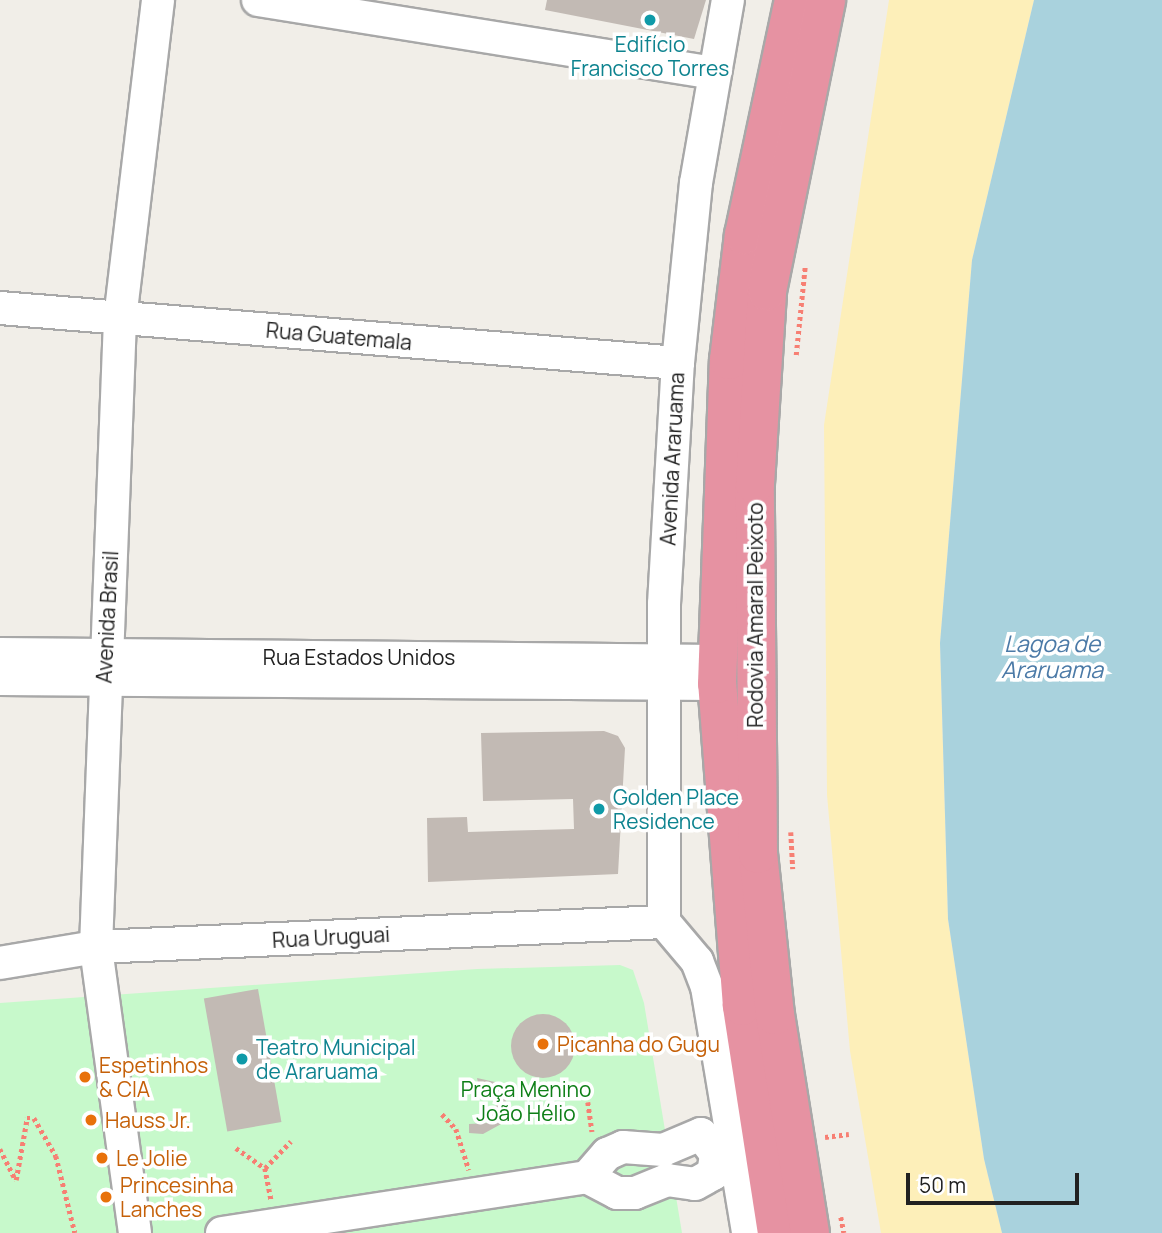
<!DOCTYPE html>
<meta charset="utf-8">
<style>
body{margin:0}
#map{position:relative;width:1162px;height:1233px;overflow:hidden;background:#f1eee8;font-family:Manrope,sans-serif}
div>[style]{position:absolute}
.sand>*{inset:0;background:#fdefb9}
.park>*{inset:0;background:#c7f9cb}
.water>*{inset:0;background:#a9d2dd}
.building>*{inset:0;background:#c2bab4;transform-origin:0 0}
.round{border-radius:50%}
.path>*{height:4.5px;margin-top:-2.25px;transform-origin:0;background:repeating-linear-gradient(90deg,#f77f73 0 3.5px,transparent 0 7px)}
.roads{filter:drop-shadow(2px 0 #a8a8a8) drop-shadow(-2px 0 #a8a8a8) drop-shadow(0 2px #a8a8a8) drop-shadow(0 -2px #a8a8a8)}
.minor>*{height:32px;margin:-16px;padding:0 16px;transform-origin:16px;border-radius:16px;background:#fff}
.highway>*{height:38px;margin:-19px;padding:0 19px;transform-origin:19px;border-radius:19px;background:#e692a2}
.dots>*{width:19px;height:19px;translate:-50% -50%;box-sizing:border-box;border:4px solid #fff;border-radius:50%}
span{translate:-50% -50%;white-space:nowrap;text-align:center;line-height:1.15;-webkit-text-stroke:7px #fff;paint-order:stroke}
.culture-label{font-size:21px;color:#0d838f}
.left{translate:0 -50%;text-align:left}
.street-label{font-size:21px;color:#212121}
.food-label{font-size:21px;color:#c56008}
.park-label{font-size:21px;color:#0e7f17}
.water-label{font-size:23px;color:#4b7aa7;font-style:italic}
.scale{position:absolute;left:906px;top:1173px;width:173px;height:32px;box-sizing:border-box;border:4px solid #212121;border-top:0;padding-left:9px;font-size:21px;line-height:24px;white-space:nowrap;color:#212121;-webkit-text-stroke:5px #fff;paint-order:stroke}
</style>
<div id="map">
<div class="sand">
<div style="clip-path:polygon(889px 0,1034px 0,972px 260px,940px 643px,948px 919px,984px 1159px,1002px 1233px,881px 1233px,850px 1051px,827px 795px,824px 425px)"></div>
</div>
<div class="park">
<div style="clip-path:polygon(620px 965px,633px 970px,644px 1003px,682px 1233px,0 1233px,0 1003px,477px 969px)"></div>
</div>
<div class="water">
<div style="clip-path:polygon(1034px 0,1162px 0,1162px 1233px,1002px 1233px,984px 1159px,948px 919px,940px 643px,972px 260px)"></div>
</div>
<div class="building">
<div style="clip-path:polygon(547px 0,706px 0,694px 39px,545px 10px)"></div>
<div style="clip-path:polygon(604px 731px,618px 736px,625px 748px,618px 874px,428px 882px,427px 818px,467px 817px,468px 832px,574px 829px,573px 799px,483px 801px,481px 733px)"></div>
<div style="left:258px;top:989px;width:135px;height:55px;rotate:80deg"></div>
<div class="round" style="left:511px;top:1014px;width:64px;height:64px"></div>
<div style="clip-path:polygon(477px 1078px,495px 1082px,507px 1103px,503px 1123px,483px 1134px,469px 1133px,469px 1124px,487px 1123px,497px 1110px,494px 1094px,479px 1087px)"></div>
</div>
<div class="path">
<div style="left:796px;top:355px;width:89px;rotate:-84.2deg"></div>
<div style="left:791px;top:832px;width:37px;rotate:87deg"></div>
<div style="left:588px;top:1102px;width:30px;rotate:82deg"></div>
<div style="left:442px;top:1114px;width:21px;rotate:47deg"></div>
<div style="left:456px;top:1129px;width:43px;rotate:72.4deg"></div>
<div style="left:825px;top:1137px;width:24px;rotate:-7deg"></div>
<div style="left:236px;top:1148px;width:35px;rotate:35deg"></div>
<div style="left:265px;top:1168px;width:32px;rotate:79deg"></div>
<div style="left:0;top:1149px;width:35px;rotate:63deg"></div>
<div style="left:16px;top:1180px;width:63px;rotate:-79.9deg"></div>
<div style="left:27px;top:1118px;width:7px"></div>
<div style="left:34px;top:1118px;width:44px;rotate:59.9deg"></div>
<div style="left:56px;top:1156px;width:79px;rotate:76.1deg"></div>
<div style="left:265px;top:1168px;width:37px;rotate:-46deg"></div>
<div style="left:841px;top:1217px;width:16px;rotate:79deg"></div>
</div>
<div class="roads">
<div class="minor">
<div style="left:258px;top:0;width:460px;rotate:9.1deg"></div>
<div style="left:0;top:308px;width:680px;rotate:4.64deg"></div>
<div style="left:0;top:654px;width:717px;rotate:0.56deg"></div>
<div style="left:0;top:679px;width:717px;rotate:0.4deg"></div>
<div style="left:664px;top:922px;width:318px;rotate:-90deg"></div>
<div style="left:664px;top:604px;width:241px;rotate:-86.7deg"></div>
<div style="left:678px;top:363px;width:181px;rotate:-84.3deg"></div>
<div style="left:696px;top:183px;width:186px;rotate:-80.1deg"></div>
<div style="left:664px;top:922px;width:51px;rotate:49.8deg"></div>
<div style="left:697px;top:961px;width:28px;rotate:69deg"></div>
<div style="left:707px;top:987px;width:249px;rotate:80.5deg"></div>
<div style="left:0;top:963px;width:97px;rotate:-9.5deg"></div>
<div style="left:96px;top:947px;width:569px;rotate:-2.52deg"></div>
<div style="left:135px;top:1233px;width:289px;rotate:-97.8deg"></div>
<div style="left:96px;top:947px;width:628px;rotate:-87.81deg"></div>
<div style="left:120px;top:319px;width:321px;rotate:-83.2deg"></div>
<div style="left:222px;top:1233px;width:369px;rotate:-8.7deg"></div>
<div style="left:587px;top:1177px;width:34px;rotate:28deg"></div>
<div style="left:617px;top:1193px;width:18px"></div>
<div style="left:635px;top:1193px;width:35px;rotate:-22deg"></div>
<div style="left:667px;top:1180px;width:28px;rotate:8deg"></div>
<div style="left:695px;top:1184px;width:21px;rotate:-29deg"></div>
<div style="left:713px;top:1174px;width:20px;rotate:-81deg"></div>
<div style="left:716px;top:1154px;width:25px;rotate:-127deg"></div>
<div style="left:701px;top:1134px;width:41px;rotate:157.2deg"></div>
<div style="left:663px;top:1150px;width:40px;rotate:-175.7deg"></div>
<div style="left:623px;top:1147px;width:17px;rotate:156deg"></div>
<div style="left:607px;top:1154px;width:30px;rotate:131deg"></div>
</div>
<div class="highway">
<div style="left:777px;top:1233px;width:230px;rotate:-98.8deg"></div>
<div style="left:742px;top:1006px;width:323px;rotate:-94.4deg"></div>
<div style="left:717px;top:684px;width:324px;rotate:-87.9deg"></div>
<div style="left:729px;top:360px;width:126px;rotate:-83.2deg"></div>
<div style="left:744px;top:235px;width:240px;rotate:-78deg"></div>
<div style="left:810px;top:1233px;width:221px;rotate:-99.1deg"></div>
<div style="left:775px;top:1015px;width:162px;rotate:-96deg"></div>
<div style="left:758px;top:854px;width:370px;rotate:-90.5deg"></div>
<div style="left:755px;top:484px;width:193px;rotate:-86.4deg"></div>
<div style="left:767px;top:291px;width:297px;rotate:-78.5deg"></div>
</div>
</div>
<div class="dots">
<div style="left:650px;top:20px;background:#0f9aa8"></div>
<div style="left:599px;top:809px;background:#0f9aa8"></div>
<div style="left:543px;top:1044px;background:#e8710a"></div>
<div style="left:242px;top:1059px;background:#0f9aa8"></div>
<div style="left:85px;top:1077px;background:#e8710a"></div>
<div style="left:91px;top:1120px;background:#e8710a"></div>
<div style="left:102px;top:1158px;background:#e8710a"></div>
<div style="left:106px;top:1197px;background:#e8710a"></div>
</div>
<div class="culture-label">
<span style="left:650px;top:56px">Edifício<br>Francisco Torres</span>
<span class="left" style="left:613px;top:809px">Golden Place<br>Residence</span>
<span class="left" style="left:256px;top:1059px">Teatro Municipal<br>de Araruama</span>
</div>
<div class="street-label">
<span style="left:339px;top:336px;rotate:5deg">Rua Guatemala</span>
<span style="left:672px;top:459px;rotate:-87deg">Avenida Araruama</span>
<span style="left:755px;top:615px;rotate:-90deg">Rodovia Amaral Peixoto</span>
<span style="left:107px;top:617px;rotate:-87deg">Avenida Brasil</span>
<span style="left:359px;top:657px">Rua Estados Unidos</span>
<span style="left:331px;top:937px;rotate:-3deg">Rua Uruguai</span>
</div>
<div class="food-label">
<span class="left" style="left:557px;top:1044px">Picanha do Gugu</span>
<span class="left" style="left:99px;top:1077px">Espetinhos<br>&amp; CIA</span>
<span class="left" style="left:105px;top:1120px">Hauss Jr.</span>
<span class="left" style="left:116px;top:1158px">Le Jolie</span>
<span class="left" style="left:120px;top:1197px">Princesinha<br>Lanches</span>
</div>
<div class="park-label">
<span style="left:526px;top:1101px">Praça Menino<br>João Hélio</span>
</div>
<div class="water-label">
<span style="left:1052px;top:656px">Lagoa de<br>Araruama</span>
</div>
<div class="scale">50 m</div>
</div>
